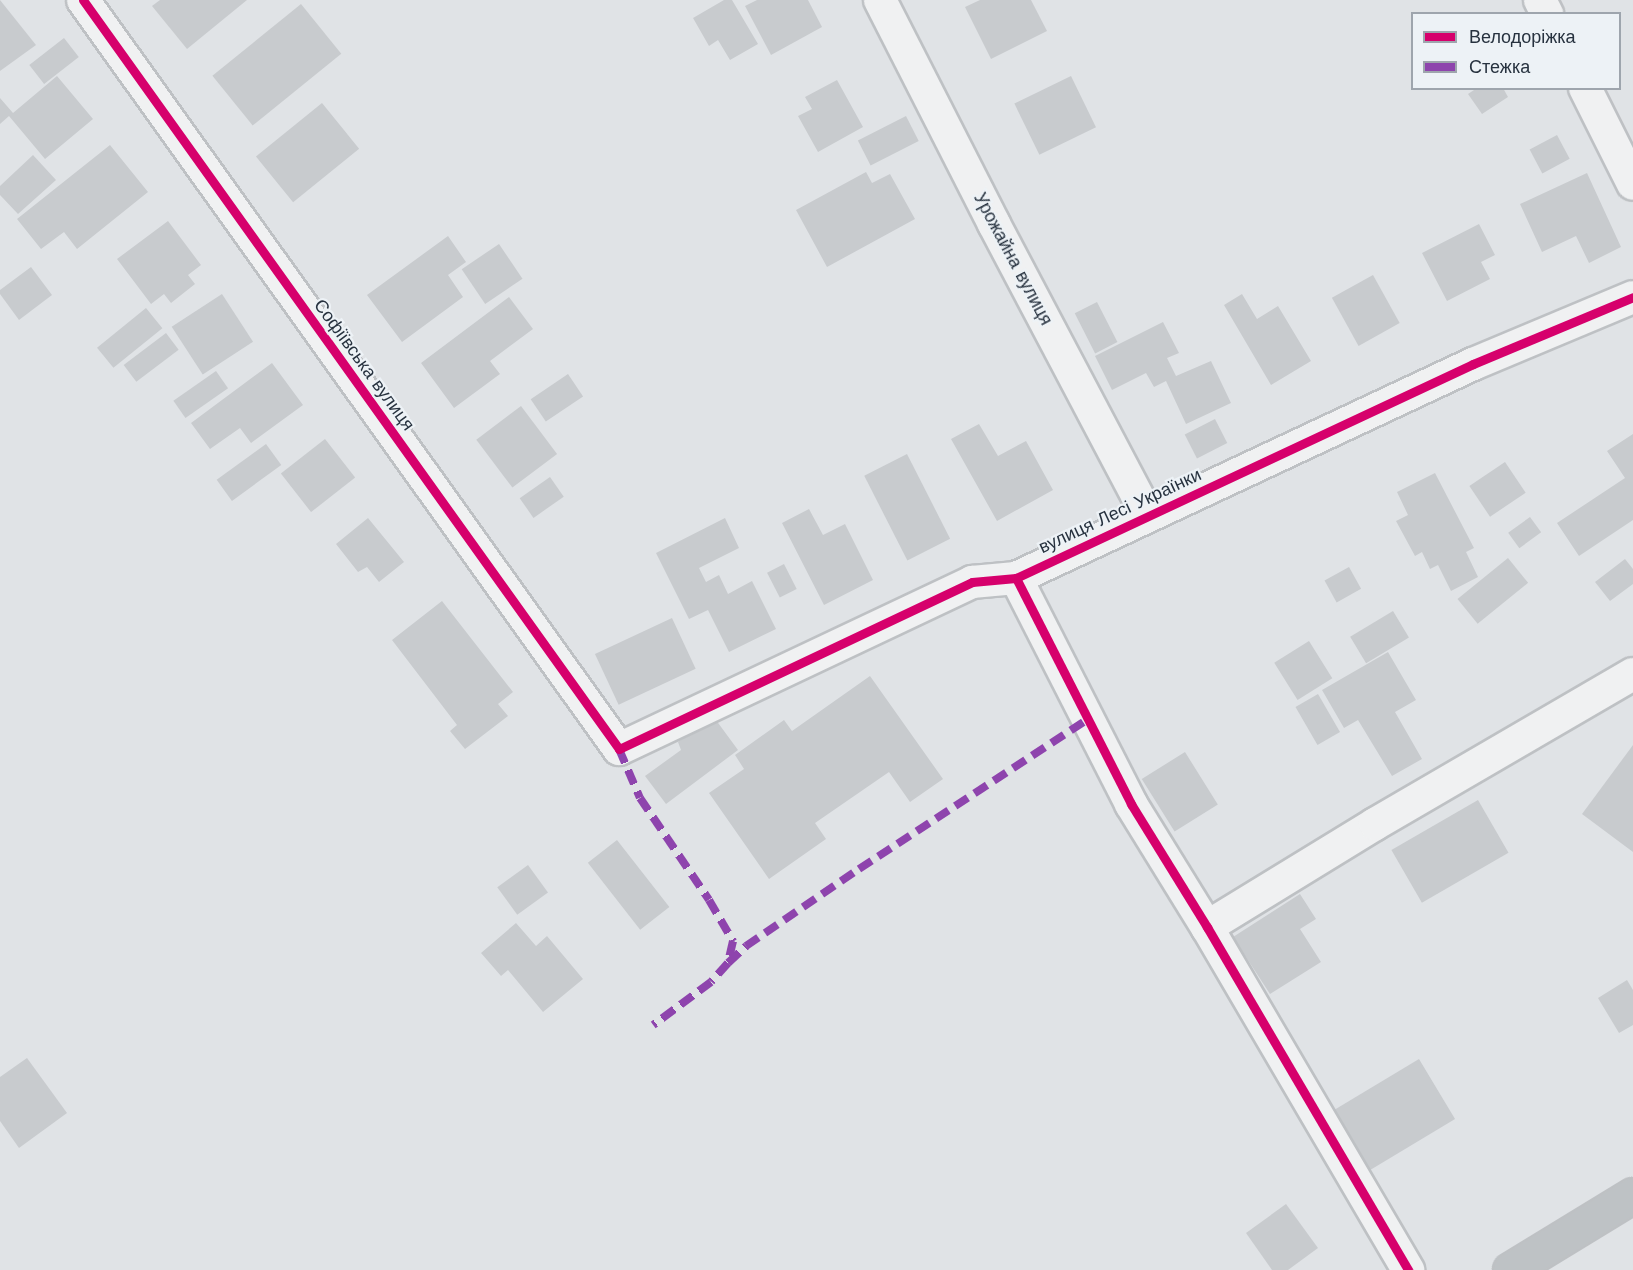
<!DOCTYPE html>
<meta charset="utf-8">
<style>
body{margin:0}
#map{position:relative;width:1633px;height:1270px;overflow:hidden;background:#e0e3e6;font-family:"Work Sans",sans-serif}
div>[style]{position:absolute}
.building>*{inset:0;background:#c8cbce;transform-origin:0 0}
.roads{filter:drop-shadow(2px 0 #bec1c4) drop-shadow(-2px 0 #bec1c4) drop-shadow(0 2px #bec1c4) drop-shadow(0 -2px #bec1c4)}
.street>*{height:32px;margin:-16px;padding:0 16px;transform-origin:16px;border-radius:16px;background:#f0f1f2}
.secondary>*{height:33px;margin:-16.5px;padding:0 16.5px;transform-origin:16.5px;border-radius:16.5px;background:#bec2c5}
.quiet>*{height:8px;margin-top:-4px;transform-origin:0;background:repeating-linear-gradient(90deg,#8e44ad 0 15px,transparent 0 23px)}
.cycleway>*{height:9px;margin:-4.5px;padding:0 4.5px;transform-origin:4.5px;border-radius:4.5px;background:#d6006c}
span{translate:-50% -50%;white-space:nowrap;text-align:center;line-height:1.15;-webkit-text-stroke:4.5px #edf2f6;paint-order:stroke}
.street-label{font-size:18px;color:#27323f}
.legend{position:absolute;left:1411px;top:12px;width:210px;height:78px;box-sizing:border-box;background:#edf2f6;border:2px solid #9ea5ad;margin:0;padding:8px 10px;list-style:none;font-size:18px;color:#27323f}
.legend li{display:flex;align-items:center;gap:12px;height:30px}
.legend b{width:30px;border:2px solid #9ea5ad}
</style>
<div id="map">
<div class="building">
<div style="clip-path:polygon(0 0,36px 45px,0 71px)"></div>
<div style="clip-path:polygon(160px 0,247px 0,187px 49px,152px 6px)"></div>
<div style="clip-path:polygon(724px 0,732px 0,758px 44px,730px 60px,718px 40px,709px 46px,693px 18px)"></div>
<div style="clip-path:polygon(757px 0,808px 0,822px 27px,771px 55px,745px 6px)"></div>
<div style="clip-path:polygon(980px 0,1031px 0,1047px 31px,991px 59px,965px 7px)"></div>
<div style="left:301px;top:4px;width:64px;height:114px;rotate:51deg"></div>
<div style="left:64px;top:38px;width:24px;height:44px;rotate:52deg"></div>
<div style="clip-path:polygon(57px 76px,93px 119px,45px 159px,9px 116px,0 124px,0 98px,13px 113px)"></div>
<div style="left:1071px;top:76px;width:57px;height:63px;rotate:64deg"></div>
<div style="clip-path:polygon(837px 80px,863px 127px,818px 152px,798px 116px,812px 109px,805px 97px)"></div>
<div style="clip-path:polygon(1477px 88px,1503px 88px,1508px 97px,1482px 114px,1468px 94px)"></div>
<div style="left:322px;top:103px;width:59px;height:85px;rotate:51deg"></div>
<div style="left:906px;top:116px;width:28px;height:54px;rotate:63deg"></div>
<div style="left:1557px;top:135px;width:27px;height:31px;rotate:62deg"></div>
<div style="clip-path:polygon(110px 145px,148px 192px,77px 249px,64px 232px,41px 249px,17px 219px)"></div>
<div style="clip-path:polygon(33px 155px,56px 180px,18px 214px,0 195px,0 186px)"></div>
<div style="clip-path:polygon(866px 172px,872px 183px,890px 174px,915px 219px,827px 267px,796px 210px)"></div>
<div style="clip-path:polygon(1587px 173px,1621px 247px,1589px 263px,1576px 236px,1542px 252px,1520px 204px)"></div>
<div style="clip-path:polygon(168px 221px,201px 265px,188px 275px,195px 284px,171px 303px,164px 294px,151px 304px,117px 259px)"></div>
<div style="clip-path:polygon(1479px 224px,1495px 255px,1481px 262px,1490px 279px,1447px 301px,1422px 253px)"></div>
<div style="clip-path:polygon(448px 236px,466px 262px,448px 275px,463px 297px,402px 342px,367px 295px)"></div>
<div style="left:499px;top:244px;width:42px;height:45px;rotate:56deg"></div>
<div style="clip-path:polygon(31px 267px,52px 295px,19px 320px,0 294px,0 290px)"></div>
<div style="left:1373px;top:275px;width:55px;height:47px;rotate:61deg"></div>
<div style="left:222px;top:294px;width:57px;height:60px;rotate:57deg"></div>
<div style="clip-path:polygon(1242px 294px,1257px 319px,1278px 306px,1311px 361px,1271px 385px,1224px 305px)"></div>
<div style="clip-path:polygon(509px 297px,533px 329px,490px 361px,500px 374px,454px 408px,421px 363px)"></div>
<div style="left:1097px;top:302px;width:45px;height:25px;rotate:63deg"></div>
<div style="left:146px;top:308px;width:26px;height:63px;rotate:51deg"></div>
<div style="clip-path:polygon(1163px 322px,1179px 353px,1167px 358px,1176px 376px,1211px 361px,1231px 403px,1186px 424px,1166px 381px,1154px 387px,1146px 373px,1112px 390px,1095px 356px)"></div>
<div style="left:166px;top:333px;width:21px;height:53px;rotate:53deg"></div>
<div style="clip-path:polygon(272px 363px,303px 405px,251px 443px,240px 428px,210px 449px,191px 423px)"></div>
<div style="left:216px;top:371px;width:21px;height:52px;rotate:55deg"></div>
<div style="left:568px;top:374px;width:27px;height:45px;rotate:56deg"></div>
<div style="left:521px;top:406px;width:60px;height:56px;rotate:53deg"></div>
<div style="left:1215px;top:419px;width:27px;height:34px;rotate:63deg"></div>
<div style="clip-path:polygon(979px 424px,998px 456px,1026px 441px,1053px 490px,997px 521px,951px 439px)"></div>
<div style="clip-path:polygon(1633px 434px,1633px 520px,1579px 556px,1557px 523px,1625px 478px,1607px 451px)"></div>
<div style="left:325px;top:439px;width:49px;height:56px;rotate:52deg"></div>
<div style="left:266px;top:444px;width:26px;height:61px;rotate:54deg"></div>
<div style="left:907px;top:454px;width:95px;height:48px;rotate:63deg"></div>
<div style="left:1505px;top:462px;width:37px;height:43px;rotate:56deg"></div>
<div style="clip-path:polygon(1435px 473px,1474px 548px,1466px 552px,1478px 577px,1451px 591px,1438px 565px,1430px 569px,1422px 552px,1415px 556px,1396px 521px,1408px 515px,1397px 492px)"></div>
<div style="left:550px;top:477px;width:24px;height:37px;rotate:55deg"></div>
<div style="clip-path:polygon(809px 509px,823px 535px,845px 524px,873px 580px,824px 605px,782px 523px)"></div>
<div style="left:1530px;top:517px;width:19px;height:27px;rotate:54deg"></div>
<div style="clip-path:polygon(368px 518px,404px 562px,379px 582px,367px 567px,358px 572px,336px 544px)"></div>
<div style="clip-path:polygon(725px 518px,739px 548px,699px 568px,706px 582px,719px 575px,728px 594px,752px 581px,776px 629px,729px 652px,708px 610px,689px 619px,656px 553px)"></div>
<div style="left:1508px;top:558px;width:32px;height:65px;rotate:51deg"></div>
<div style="clip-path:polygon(1625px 559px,1633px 569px,1633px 584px,1610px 601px,1595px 582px)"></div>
<div style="left:784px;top:564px;width:28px;height:19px;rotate:63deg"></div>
<div style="left:1349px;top:567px;width:25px;height:28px;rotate:61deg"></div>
<div style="clip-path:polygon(442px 601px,513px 692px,498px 704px,508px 716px,465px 749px,450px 731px,457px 725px,392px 640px)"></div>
<div style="left:1393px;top:611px;width:31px;height:50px;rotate:59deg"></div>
<div style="left:672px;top:618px;width:56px;height:85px;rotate:65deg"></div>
<div style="left:1309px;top:641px;width:44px;height:41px;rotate:58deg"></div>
<div style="clip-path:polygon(1388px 652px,1416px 700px,1395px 712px,1422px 759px,1392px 776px,1358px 720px,1344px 728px,1322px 690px)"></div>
<div style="clip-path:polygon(870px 676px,943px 779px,910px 802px,889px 772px,815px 823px,826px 839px,769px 879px,709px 793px,744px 769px,735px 755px,784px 720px,792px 731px)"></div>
<div style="left:1318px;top:694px;width:44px;height:26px;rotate:60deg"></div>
<div style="clip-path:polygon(713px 716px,738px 750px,666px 804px,645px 776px,681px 750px,678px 742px)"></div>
<div style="clip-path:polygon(1633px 745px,1633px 852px,1582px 814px)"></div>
<div style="left:1185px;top:752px;width:62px;height:51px;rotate:58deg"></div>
<div style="left:1478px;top:800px;width:61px;height:100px;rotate:60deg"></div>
<div style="left:617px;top:840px;width:85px;height:37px;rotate:52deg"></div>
<div style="left:528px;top:865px;width:34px;height:38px;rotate:54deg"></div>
<div style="clip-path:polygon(1300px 894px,1316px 919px,1300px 929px,1321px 962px,1270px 994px,1233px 937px)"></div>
<div style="clip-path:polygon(516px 923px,536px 946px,547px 936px,583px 979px,543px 1012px,508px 970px,501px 976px,481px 953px)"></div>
<div style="clip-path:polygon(1627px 980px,1633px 990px,1633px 1025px,1619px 1033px,1598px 998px)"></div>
<div style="clip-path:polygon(27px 1058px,67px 1113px,19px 1148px,0 1121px,0 1077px)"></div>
<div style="left:1419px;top:1059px;width:70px;height:100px;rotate:59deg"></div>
<div style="clip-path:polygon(1286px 1204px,1318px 1248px,1288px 1270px,1272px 1270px,1246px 1233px)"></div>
</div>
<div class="roads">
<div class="street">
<div style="left:83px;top:0;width:921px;rotate:54.41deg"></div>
<div style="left:619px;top:749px;width:391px;rotate:-25.3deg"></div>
<div style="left:972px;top:582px;width:44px;rotate:-5.2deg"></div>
<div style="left:1016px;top:578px;width:505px;rotate:-25.09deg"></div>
<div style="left:1473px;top:364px;width:173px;rotate:-22.7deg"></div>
<div style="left:880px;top:0;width:251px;rotate:63deg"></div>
<div style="left:994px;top:224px;width:330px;rotate:62.2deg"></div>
<div style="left:1540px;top:0;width:16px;rotate:63deg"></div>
<div style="left:1585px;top:88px;width:107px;rotate:63.4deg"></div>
<div style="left:1016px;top:578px;width:254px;rotate:63deg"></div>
<div style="left:1131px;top:804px;width:145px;rotate:58.3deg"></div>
<div style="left:1207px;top:927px;width:398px;rotate:59.6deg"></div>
<div style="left:1207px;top:927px;width:197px;rotate:-31.5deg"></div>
<div style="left:1375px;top:824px;width:298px;rotate:-30.2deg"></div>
</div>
<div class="secondary">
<div style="left:1510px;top:1270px;width:144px;rotate:-31.4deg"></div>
</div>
</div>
<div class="quiet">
<div style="left:619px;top:749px;width:53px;rotate:66.8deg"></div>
<div style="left:640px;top:798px;width:123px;rotate:55.9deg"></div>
<div style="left:709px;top:900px;width:48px;rotate:59.7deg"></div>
<div style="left:733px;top:941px;width:23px;rotate:103deg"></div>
<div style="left:728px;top:963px;width:25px;rotate:132deg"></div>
<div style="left:711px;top:982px;width:72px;rotate:143.4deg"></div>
<div style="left:728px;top:963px;width:25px;rotate:-43deg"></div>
<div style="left:746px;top:946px;width:137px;rotate:-34.3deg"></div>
<div style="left:859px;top:869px;width:274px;rotate:-33.2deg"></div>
</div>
<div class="cycleway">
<div style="left:83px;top:0;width:921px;rotate:54.41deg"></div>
<div style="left:619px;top:749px;width:391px;rotate:-25.3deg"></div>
<div style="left:972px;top:582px;width:44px;rotate:-5.2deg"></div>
<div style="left:1016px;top:578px;width:505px;rotate:-25.09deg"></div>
<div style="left:1473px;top:364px;width:173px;rotate:-22.7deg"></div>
<div style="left:1016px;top:578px;width:254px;rotate:63deg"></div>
<div style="left:1131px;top:804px;width:145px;rotate:58.3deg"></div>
<div style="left:1207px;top:927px;width:398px;rotate:59.6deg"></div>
</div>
<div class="street-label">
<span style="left:1013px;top:259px;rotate:62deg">Урожайна вулиця</span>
<span style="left:364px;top:365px;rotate:54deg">Софіївська вулиця</span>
<span style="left:1120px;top:511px;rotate:-25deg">вулиця Лесі Українки</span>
</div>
<ul class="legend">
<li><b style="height:8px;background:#d6006c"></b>Велодоріжка</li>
<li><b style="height:8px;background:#8e44ad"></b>Стежка</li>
</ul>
</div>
